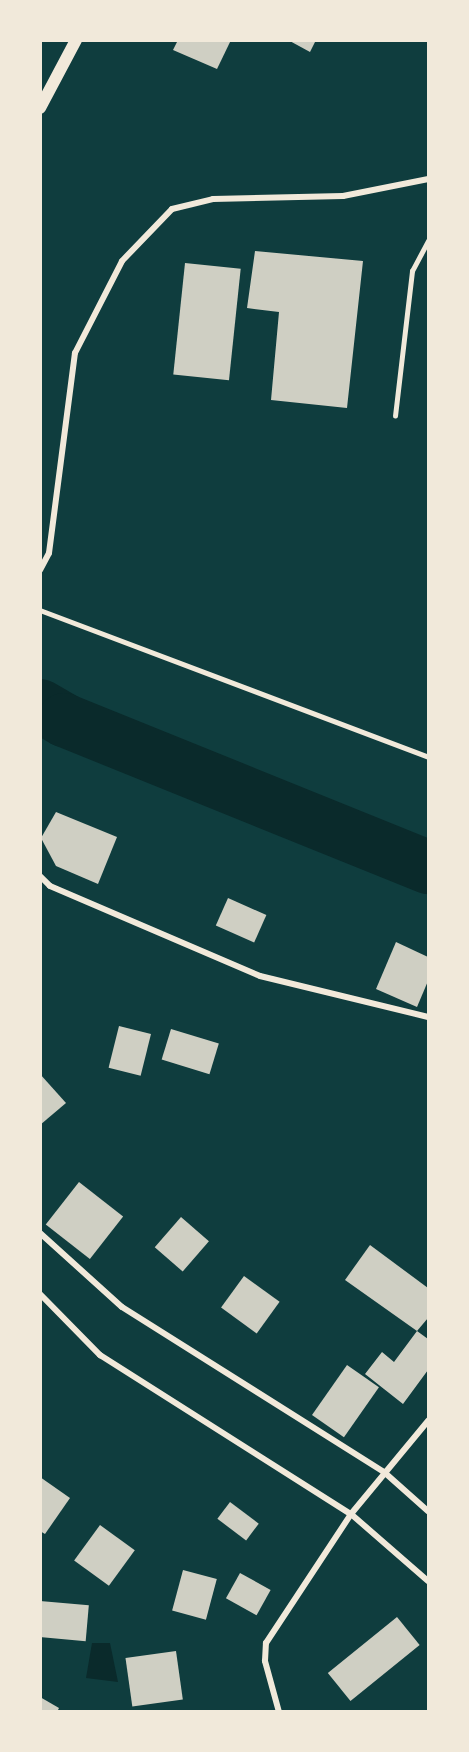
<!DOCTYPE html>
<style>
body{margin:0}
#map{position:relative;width:469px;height:1752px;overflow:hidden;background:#0f3d3e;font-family:"Sofia Sans Condensed",sans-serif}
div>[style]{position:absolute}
.water>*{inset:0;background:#0a2a2b}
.river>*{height:54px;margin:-27px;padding:0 27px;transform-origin:27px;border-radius:27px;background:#0a2a2b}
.building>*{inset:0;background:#cfcfc3;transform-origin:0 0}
.service>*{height:4.5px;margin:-2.25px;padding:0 2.25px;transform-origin:2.25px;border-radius:2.25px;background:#f1e9da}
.minor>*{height:6px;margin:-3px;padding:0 3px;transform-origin:3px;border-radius:3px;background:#f1e9da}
.secondary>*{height:12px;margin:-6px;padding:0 6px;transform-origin:6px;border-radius:6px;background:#f1e9da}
span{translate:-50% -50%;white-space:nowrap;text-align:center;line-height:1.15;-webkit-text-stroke:5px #f1e9da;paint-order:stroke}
.frame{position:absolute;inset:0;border:42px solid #f1e9da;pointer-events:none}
</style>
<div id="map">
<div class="water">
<div style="clip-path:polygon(92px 1643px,110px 1643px,118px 1682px,86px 1678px)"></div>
</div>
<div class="river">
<div style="left:40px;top:706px;width:28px;rotate:30deg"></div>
<div style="left:64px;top:720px;width:393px;rotate:22deg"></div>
</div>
<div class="building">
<div style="clip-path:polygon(178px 40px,231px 40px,217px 69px,173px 50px)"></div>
<div style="clip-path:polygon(288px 40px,316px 40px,310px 52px)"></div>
<div style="clip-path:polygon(255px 251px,363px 261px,347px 408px,271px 400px,279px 312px,247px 308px)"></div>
<div style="left:185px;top:263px;width:56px;height:112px;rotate:6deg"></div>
<div style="clip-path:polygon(56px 812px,117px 837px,98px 884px,56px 866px,41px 838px)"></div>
<div style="left:228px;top:898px;width:42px;height:30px;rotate:24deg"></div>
<div style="clip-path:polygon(396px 942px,428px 957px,428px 981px,417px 1007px,376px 989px)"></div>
<div style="left:119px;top:1026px;width:33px;height:43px;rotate:14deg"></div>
<div style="left:171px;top:1029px;width:50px;height:32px;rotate:17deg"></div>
<div style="clip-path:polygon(40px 1074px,66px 1103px,40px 1125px)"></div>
<div style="left:79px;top:1182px;width:56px;height:54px;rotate:38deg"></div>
<div style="left:181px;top:1217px;width:37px;height:40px;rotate:41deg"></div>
<div style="clip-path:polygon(370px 1245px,428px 1288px,428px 1318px,417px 1331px,345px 1280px)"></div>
<div style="left:244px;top:1276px;width:44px;height:39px;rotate:36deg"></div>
<div style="clip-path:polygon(417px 1331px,428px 1339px,428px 1370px,403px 1404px,365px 1374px,382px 1352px,394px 1362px)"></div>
<div style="left:347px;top:1365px;width:39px;height:61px;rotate:35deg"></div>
<div style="clip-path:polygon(40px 1477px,70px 1498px,45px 1534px,40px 1531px)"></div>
<div style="left:230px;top:1502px;width:36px;height:21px;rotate:37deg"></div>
<div style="left:100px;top:1525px;width:43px;height:44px;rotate:36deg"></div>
<div style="left:183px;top:1570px;width:35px;height:42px;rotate:15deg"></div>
<div style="left:240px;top:1573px;width:35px;height:29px;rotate:29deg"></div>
<div style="left:40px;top:1601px;width:49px;height:36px;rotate:5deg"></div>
<div style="left:397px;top:1617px;width:36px;height:89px;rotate:51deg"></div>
<div style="left:176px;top:1651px;width:49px;height:51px;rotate:82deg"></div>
<div style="clip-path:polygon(40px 1697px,59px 1708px,57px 1712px,40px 1712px)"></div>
</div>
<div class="service">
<div style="left:395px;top:416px;width:146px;rotate:-83.3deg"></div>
<div style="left:412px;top:271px;width:34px;rotate:-62deg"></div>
<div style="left:40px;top:610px;width:415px;rotate:20.7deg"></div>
</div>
<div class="minor">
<div style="left:40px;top:570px;width:19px;rotate:-62deg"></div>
<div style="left:49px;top:553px;width:202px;rotate:-82.6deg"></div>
<div style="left:75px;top:353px;width:103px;rotate:-62.9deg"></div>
<div style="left:122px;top:261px;width:72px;rotate:-46.1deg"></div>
<div style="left:172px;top:209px;width:42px;rotate:-13.7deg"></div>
<div style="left:213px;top:199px;width:130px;rotate:-1.3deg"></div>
<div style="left:343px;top:196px;width:87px;rotate:-11.3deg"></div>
<div style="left:40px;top:876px;width:14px;rotate:45deg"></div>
<div style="left:50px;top:886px;width:228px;rotate:23.2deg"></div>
<div style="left:260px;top:976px;width:173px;rotate:13.7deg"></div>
<div style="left:40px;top:1233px;width:110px;rotate:42.1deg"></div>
<div style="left:122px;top:1307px;width:310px;rotate:32.2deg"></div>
<div style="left:384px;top:1472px;width:59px;rotate:41.6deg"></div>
<div style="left:40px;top:1294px;width:86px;rotate:45.5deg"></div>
<div style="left:100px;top:1355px;width:297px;rotate:32.4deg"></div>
<div style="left:351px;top:1514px;width:102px;rotate:41deg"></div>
<div style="left:279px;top:1712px;width:53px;rotate:-105.4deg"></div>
<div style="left:265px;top:1661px;width:18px;rotate:-87deg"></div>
<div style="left:266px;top:1643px;width:154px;rotate:-56.6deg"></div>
<div style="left:351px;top:1514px;width:121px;rotate:-50.4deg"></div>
</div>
<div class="secondary">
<div style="left:40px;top:108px;width:77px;rotate:-62.1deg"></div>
</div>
<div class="frame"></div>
</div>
